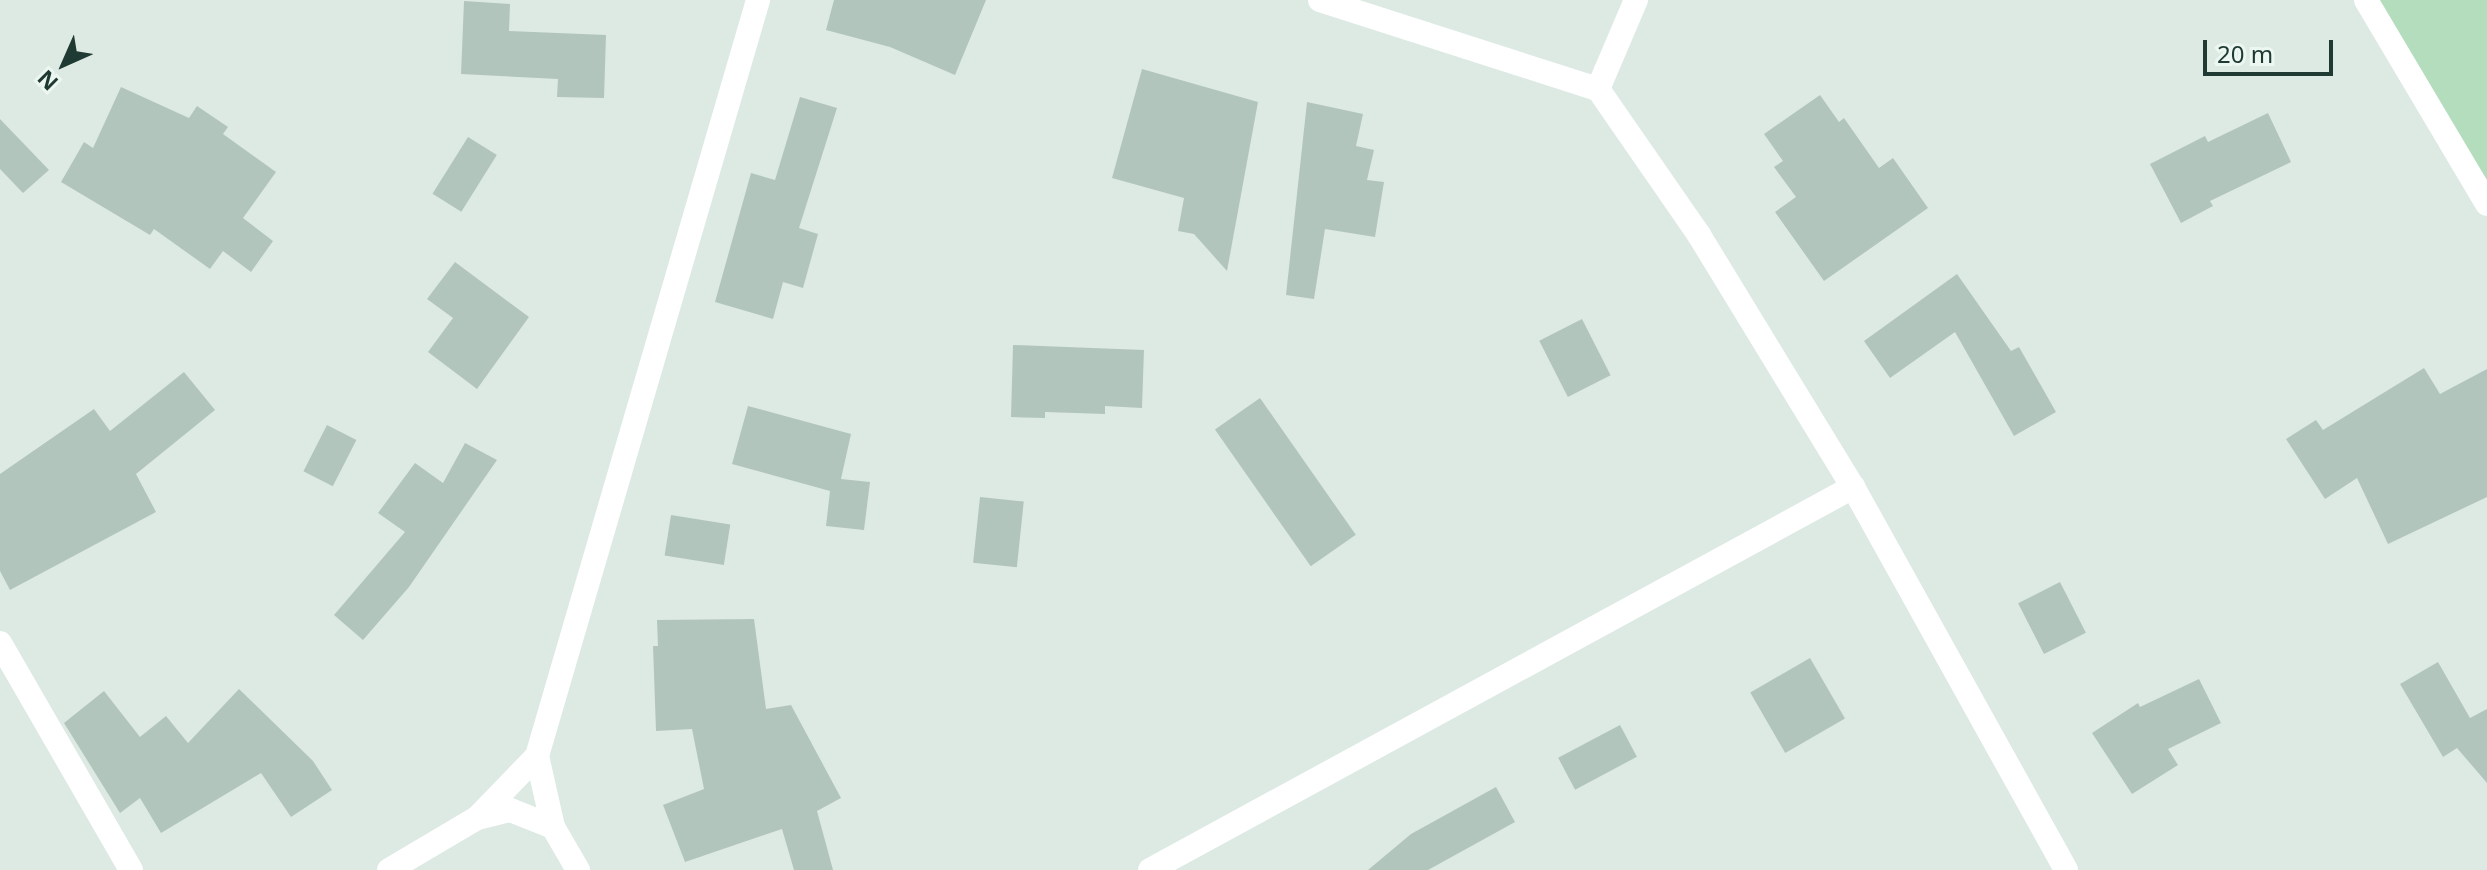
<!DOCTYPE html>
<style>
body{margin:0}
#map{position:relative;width:2487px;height:870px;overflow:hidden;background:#ddeae4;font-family:"Noto Sans",sans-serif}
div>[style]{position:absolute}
.green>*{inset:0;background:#b4ddbe}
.building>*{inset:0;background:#b2c5bd;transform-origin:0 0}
.minor>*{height:24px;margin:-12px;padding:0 12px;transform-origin:12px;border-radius:12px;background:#fff}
span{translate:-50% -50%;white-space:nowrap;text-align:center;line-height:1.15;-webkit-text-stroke:6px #edf7f2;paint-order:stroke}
.north{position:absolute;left:24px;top:24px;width:80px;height:80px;-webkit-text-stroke:6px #edf7f2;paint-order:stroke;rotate:225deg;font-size:22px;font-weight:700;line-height:32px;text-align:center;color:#1e3a32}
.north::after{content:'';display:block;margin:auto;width:28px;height:36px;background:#1e3a32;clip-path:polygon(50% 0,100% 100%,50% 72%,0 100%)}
.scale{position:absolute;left:2203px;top:40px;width:130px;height:36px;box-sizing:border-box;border:4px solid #1e3a32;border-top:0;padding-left:10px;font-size:24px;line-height:28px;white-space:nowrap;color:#1e3a32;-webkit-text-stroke:6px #edf7f2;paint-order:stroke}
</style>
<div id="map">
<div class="green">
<div style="clip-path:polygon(2375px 0,2487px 0,2487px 180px)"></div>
</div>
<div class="building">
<div style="clip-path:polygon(834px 0,986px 0,955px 75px,890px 47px,826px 30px)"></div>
<div style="clip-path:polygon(464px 1px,510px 4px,509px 31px,606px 35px,604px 98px,557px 97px,558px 79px,461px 74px)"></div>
<div style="clip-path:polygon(1142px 69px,1258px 102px,1227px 271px,1194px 234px,1178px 231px,1184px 198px,1112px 178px)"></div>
<div style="clip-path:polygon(121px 87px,189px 118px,197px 106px,228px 127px,223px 134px,276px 172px,243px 218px,273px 241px,251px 272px,223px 251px,210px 269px,154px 229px,150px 235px,61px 182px,84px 142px,93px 148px)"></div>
<div style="clip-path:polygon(1820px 95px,1839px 122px,1844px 118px,1879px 168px,1893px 158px,1928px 208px,1824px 281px,1775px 212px,1796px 197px,1774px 167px,1783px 161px,1764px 134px)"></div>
<div style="clip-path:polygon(800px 97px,837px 108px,799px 228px,818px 234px,803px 288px,783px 282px,773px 319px,715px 302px,751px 173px,775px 180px)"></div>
<div style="clip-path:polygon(1307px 102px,1363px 114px,1356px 146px,1374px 150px,1367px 180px,1384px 182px,1375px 237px,1325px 229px,1314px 299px,1286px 295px)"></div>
<div style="clip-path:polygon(2268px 113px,2291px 162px,2210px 201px,2213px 206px,2181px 223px,2150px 164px,2205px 136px,2208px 142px)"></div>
<div style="clip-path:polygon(0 119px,49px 170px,23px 193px,0 169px)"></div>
<div style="left:468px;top:137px;width:34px;height:67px;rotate:32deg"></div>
<div style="clip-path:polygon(455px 262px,529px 317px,477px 389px,428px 352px,453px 318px,427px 299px)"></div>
<div style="clip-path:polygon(1957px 274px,2011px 351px,2019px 347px,2056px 412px,2014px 436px,1955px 332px,1890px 378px,1864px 341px)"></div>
<div style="left:1582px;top:319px;width:63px;height:48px;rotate:63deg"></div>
<div style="clip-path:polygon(1013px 345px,1144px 350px,1142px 408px,1105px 406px,1105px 414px,1045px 412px,1045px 418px,1011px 417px)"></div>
<div style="clip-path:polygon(2424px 368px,2440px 394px,2487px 369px,2487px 497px,2388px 544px,2357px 478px,2325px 499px,2286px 439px,2316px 420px,2323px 430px)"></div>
<div style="clip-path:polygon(184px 372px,215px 410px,136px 474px,156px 512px,10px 590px,0 571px,0 474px,94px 409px,110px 431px)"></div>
<div style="left:1260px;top:398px;width:167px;height:55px;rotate:55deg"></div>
<div style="clip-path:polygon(748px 406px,851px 434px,841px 479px,870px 482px,864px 530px,826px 526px,830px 491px,732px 464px)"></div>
<div style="left:327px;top:425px;width:33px;height:52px;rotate:27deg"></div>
<div style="clip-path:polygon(465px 443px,497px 460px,409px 587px,363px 640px,334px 615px,405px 532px,378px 513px,415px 463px,443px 483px)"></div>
<div style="left:980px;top:497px;width:44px;height:66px;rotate:6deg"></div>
<div style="left:671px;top:515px;width:60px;height:41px;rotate:9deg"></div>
<div style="left:2060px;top:582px;width:57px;height:47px;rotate:63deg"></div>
<div style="clip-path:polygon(754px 619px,766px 709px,791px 705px,841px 798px,817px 811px,833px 870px,794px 870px,782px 829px,685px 862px,663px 805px,704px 789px,692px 729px,656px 731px,653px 646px,658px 646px,657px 620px)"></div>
<div style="left:1810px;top:658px;width:70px;height:69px;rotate:60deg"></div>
<div style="clip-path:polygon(2438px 662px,2470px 718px,2487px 709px,2487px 783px,2457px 748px,2443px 757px,2400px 684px)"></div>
<div style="clip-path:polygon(2199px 679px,2221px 723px,2168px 749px,2178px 765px,2132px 794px,2092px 733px,2138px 703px,2140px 707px)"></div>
<div style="clip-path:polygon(239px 689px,313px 761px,332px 790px,291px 817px,261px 773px,161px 833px,140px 798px,120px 813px,64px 723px,104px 691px,140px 737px,166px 716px,188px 743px)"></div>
<div style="left:1620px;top:725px;width:36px;height:70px;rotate:62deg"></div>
<div style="clip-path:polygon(1496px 787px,1515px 822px,1428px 870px,1368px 870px,1411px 834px)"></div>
</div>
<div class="minor">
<div style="left:1320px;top:0;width:292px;rotate:17.8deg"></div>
<div style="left:1598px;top:89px;width:178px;rotate:55.3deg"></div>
<div style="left:1699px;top:235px;width:295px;rotate:58.6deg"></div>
<div style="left:1853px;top:487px;width:438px;rotate:60.9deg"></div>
<div style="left:2366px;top:0;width:237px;rotate:59.3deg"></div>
<div style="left:1598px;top:89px;width:97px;rotate:-66.9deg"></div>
<div style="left:0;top:643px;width:262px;rotate:60deg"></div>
<div style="left:537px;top:756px;width:73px;rotate:77.3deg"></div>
<div style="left:477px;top:818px;width:86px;rotate:-45.9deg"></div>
<div style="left:537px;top:756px;width:788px;rotate:-73.7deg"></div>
<div style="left:389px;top:870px;width:102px;rotate:-30.6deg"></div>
<div style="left:477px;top:818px;width:34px;rotate:-14deg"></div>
<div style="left:510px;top:810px;width:46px;rotate:21.6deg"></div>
<div style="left:553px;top:827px;width:50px;rotate:59.8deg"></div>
<div style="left:1150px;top:870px;width:801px;rotate:-28.58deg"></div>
</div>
<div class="north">N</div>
<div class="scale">20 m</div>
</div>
